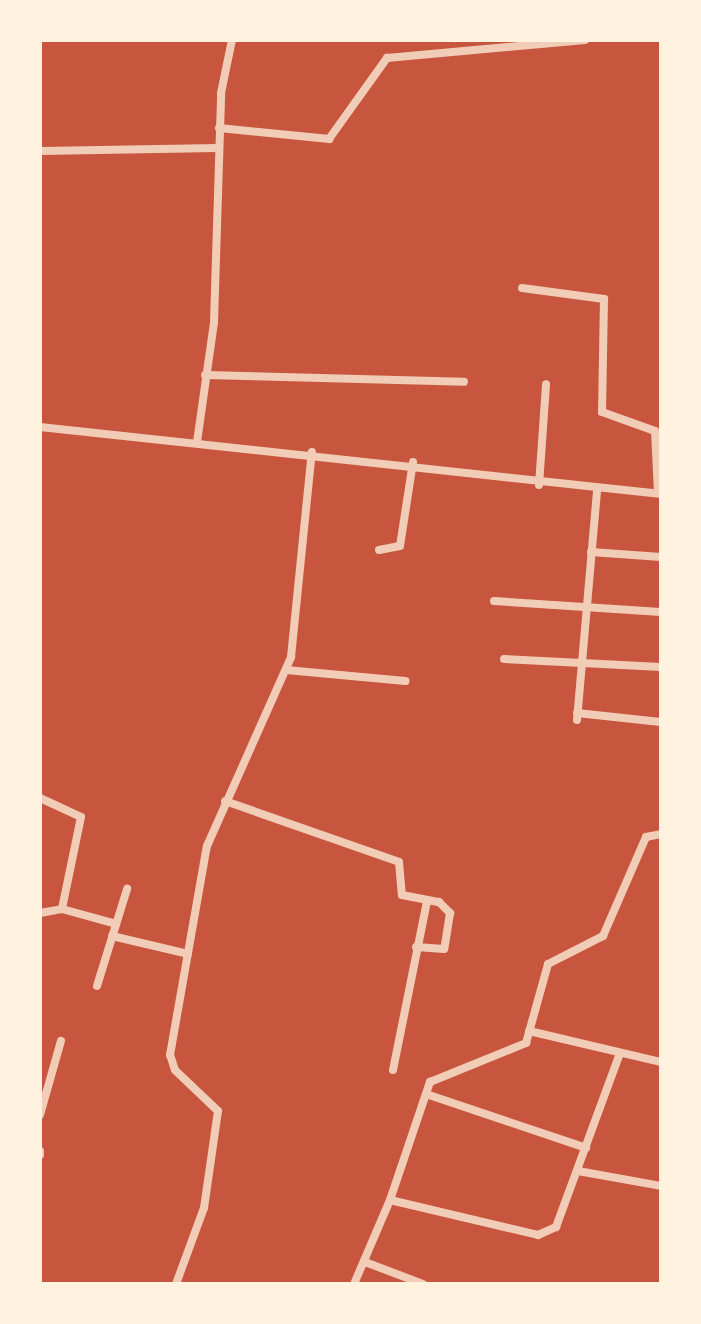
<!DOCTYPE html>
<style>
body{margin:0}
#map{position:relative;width:701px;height:1324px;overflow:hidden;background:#c8553d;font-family:Montserrat,sans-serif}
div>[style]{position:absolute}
.minor>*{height:8px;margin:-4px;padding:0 4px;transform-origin:4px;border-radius:4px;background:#f1ccb7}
span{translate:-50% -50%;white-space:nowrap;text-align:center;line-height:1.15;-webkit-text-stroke:6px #fff3e0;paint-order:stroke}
.frame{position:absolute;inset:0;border:42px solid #fff3e0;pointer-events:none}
</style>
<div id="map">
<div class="minor">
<div style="left:219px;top:128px;width:111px;rotate:5.7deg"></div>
<div style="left:329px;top:139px;width:100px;rotate:-54.4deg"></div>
<div style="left:387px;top:58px;width:199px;rotate:-5.2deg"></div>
<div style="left:40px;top:151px;width:177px;rotate:-1deg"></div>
<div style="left:522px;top:288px;width:83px;rotate:7.6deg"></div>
<div style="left:604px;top:299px;width:113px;rotate:91deg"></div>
<div style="left:602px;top:412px;width:56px;rotate:19.7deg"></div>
<div style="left:655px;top:431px;width:62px;rotate:87.2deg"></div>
<div style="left:205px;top:375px;width:259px;rotate:1.5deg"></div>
<div style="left:40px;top:427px;width:625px;rotate:6.16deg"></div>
<div style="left:197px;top:442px;width:121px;rotate:-81.9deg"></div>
<div style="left:214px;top:322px;width:229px;rotate:-88.2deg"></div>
<div style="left:221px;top:93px;width:54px;rotate:-78.3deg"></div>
<div style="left:539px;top:485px;width:101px;rotate:-86deg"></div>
<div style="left:379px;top:550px;width:21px;rotate:-11deg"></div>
<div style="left:400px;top:546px;width:85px;rotate:-81.2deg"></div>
<div style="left:591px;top:552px;width:70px;rotate:4.1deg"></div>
<div style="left:494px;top:601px;width:167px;rotate:3.8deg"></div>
<div style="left:504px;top:659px;width:157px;rotate:2.9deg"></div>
<div style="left:286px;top:670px;width:120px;rotate:5.3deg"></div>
<div style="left:577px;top:713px;width:84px;rotate:6.1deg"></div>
<div style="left:577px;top:720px;width:230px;rotate:-85deg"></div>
<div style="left:40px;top:798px;width:45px;rotate:24.9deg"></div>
<div style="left:81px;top:817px;width:94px;rotate:101.7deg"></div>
<div style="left:225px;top:801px;width:184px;rotate:19.3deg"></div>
<div style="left:399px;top:862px;width:33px;rotate:85deg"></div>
<div style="left:402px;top:895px;width:38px;rotate:11deg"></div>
<div style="left:439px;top:902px;width:16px;rotate:45deg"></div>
<div style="left:450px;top:913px;width:36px;rotate:99deg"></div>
<div style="left:444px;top:949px;width:28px;rotate:-176deg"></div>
<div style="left:40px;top:913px;width:22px;rotate:-10deg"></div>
<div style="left:62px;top:909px;width:56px;rotate:15.5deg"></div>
<div style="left:112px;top:936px;width:78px;rotate:13.3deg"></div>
<div style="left:97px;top:986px;width:102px;rotate:-72.8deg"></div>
<div style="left:529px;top:1031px;width:136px;rotate:13.2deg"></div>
<div style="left:393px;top:1070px;width:172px;rotate:-78.6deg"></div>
<div style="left:426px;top:1094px;width:169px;rotate:18.6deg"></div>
<div style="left:40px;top:1115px;width:77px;rotate:-74.2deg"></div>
<div style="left:40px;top:1151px;width:4px;rotate:90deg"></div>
<div style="left:578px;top:1171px;width:84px;rotate:10.2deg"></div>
<div style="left:390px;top:1200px;width:125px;rotate:-71.3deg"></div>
<div style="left:430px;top:1082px;width:104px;rotate:-22.1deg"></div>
<div style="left:526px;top:1043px;width:82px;rotate:-74.4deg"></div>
<div style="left:548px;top:964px;width:62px;rotate:-27deg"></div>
<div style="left:603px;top:936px;width:108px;rotate:-66.5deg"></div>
<div style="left:646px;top:837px;width:15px;rotate:-11deg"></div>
<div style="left:365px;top:1262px;width:62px;rotate:20.8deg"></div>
<div style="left:176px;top:1284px;width:81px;rotate:-69.8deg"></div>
<div style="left:204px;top:1208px;width:98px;rotate:-81.8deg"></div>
<div style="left:218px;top:1111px;width:59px;rotate:-136.4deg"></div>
<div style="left:175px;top:1070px;width:16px;rotate:-108deg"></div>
<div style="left:170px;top:1055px;width:212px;rotate:-80deg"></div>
<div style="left:207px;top:846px;width:207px;rotate:-66deg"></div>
<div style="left:291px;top:657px;width:206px;rotate:-84.2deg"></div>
<div style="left:354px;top:1284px;width:91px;rotate:-66.8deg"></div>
<div style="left:390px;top:1200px;width:152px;rotate:13.3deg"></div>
<div style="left:538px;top:1235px;width:20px;rotate:-24deg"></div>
<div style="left:556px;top:1227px;width:185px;rotate:-69.8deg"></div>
</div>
<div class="frame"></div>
</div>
